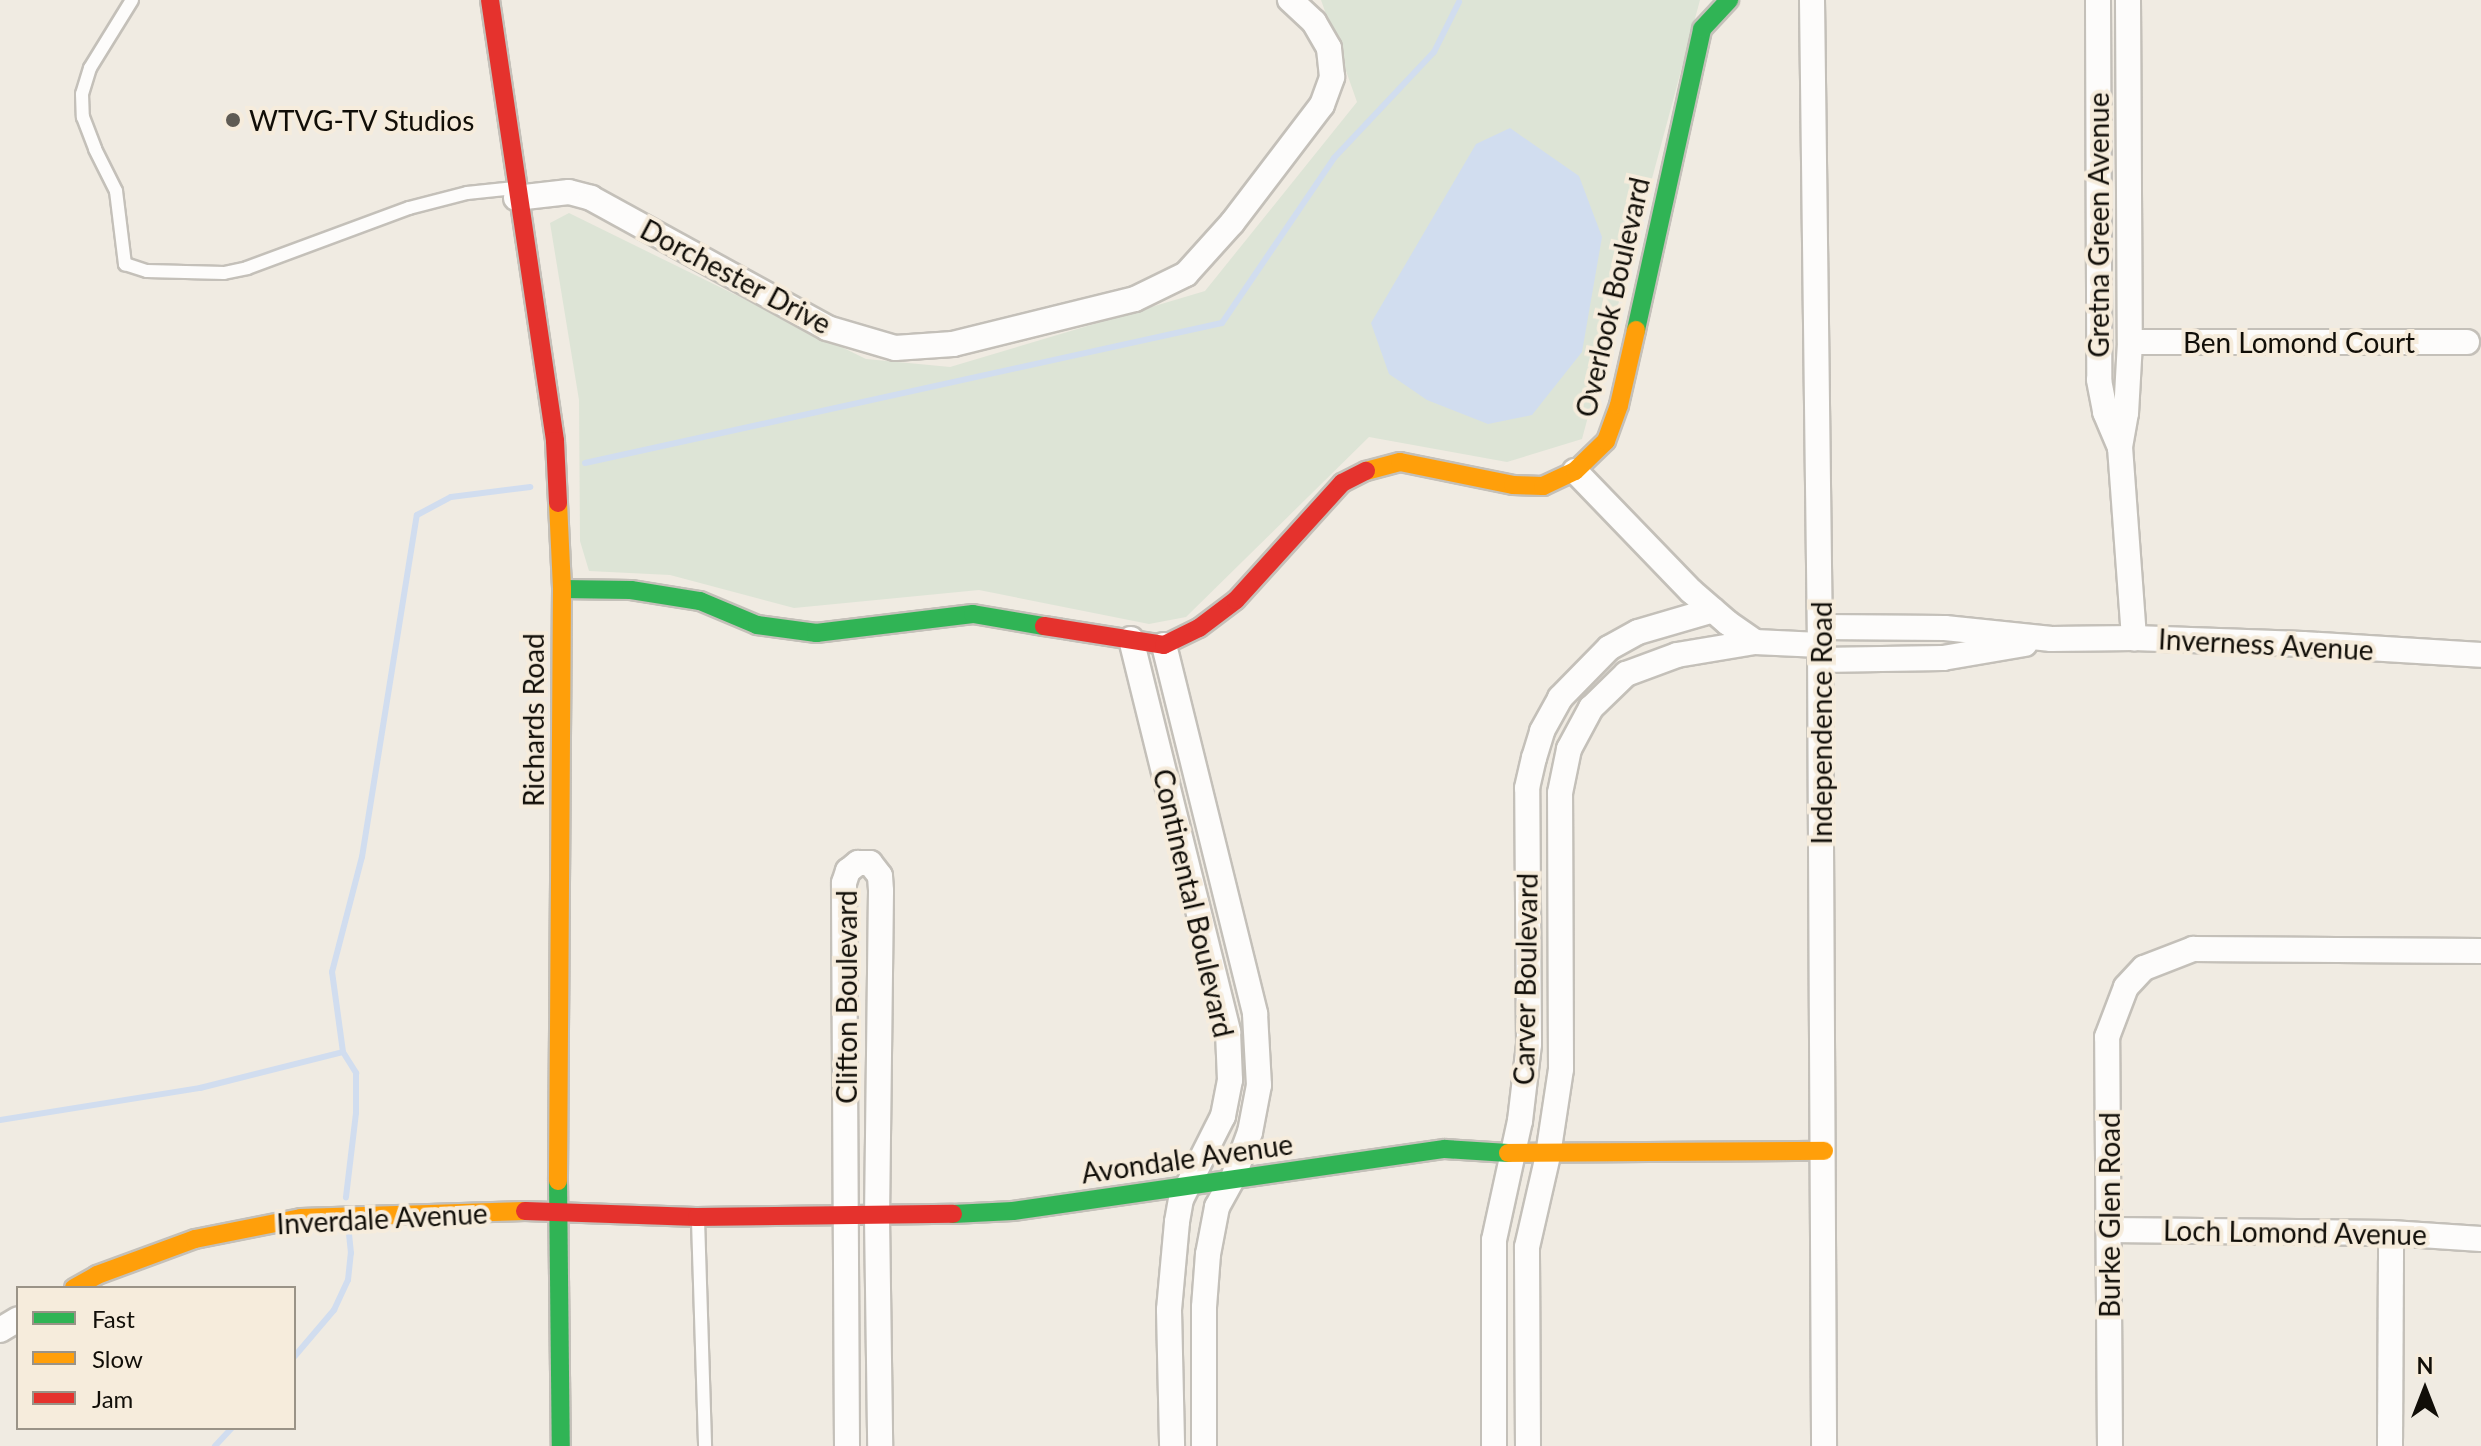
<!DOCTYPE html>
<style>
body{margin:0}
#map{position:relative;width:2481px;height:1446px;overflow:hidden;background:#f0ebe2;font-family:Lato,sans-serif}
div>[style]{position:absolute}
.green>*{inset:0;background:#dde4d6}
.water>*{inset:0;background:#d1ddef}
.stream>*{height:6px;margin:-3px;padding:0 3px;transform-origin:3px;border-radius:3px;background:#d1ddef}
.roads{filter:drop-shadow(2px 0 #c4c0b9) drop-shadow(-2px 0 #c4c0b9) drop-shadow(0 2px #c4c0b9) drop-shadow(0 -2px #c4c0b9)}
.lane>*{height:12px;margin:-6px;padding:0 6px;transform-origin:6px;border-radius:6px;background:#fdfcfb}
.street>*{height:24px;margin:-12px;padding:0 12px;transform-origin:12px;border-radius:12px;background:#fdfcfb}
.fast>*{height:18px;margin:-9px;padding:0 9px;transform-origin:9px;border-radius:9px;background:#30b455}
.slow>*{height:18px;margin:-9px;padding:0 9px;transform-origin:9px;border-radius:9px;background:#ff9f0a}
.jam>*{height:18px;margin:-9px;padding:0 9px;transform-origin:9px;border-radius:9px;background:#e5322d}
.dots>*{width:22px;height:22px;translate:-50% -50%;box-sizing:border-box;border:4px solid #f6ecdc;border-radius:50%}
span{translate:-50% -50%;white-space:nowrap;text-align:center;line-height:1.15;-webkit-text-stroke:8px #f6ecdc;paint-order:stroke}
.poi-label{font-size:28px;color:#110e08}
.left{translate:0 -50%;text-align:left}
.street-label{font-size:28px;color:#110e08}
.legend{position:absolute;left:16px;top:1286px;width:280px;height:144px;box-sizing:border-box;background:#f6ecdc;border:2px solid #9a9387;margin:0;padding:10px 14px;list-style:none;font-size:24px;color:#110e08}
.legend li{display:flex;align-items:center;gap:16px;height:40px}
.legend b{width:40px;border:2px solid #9a9387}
.north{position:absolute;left:2385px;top:1350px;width:80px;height:80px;-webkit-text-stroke:6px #f6ecdc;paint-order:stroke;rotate:0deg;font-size:22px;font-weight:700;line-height:32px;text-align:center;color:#110e08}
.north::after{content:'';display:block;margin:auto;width:28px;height:36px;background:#110e08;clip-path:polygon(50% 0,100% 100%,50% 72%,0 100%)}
</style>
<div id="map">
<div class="green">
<div style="clip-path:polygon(1321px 0,1700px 0,1582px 439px,1507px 462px,1369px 437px,1186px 617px,1149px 624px,979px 590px,794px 608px,670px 575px,589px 571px,580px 541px,579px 400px,550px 223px,569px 213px,866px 359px,950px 367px,1205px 291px,1357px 102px)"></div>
</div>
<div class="water">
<div style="clip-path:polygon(1510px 128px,1579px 176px,1602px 237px,1582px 352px,1532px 415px,1488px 424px,1427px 400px,1389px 374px,1371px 323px,1476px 144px)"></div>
</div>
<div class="stream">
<div style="left:585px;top:463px;width:652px;rotate:-12.4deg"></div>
<div style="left:1222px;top:323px;width:199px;rotate:-55.8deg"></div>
<div style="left:1334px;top:158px;width:146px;rotate:-46.7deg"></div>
<div style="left:1434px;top:52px;width:56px;rotate:-63.4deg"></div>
<div style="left:343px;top:1052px;width:25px;rotate:58deg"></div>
<div style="left:356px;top:1073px;width:40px;rotate:90deg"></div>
<div style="left:356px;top:1113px;width:85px;rotate:96.8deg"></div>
<div style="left:0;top:1120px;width:203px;rotate:-9.1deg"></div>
<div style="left:200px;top:1088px;width:147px;rotate:-14.1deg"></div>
<div style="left:343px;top:1052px;width:81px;rotate:-97.8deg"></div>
<div style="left:332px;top:972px;width:119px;rotate:-75.4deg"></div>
<div style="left:362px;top:857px;width:346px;rotate:-80.9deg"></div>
<div style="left:417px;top:515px;width:38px;rotate:-28deg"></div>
<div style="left:451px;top:497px;width:80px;rotate:-7.2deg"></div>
<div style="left:294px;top:1357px;width:62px;rotate:-49.6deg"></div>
<div style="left:334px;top:1310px;width:33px;rotate:-65deg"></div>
<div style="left:348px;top:1280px;width:27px;rotate:-84deg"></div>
<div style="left:351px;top:1253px;width:20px;rotate:-96deg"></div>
<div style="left:215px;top:1446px;width:25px;rotate:-47deg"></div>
</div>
<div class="roads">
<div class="lane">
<div style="left:132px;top:0;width:80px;rotate:121.7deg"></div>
<div style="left:90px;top:68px;width:27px;rotate:107deg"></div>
<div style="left:82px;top:94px;width:23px;rotate:88deg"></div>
<div style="left:83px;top:117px;width:34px;rotate:69deg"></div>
<div style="left:95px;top:149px;width:47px;rotate:63.4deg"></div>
<div style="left:116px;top:191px;width:74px;rotate:83deg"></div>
<div style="left:125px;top:264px;width:23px;rotate:18deg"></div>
<div style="left:147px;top:271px;width:77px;rotate:1.5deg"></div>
<div style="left:224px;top:273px;width:24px;rotate:-12deg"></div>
<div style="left:247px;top:268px;width:173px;rotate:-20.3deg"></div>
<div style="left:409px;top:208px;width:60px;rotate:-14.5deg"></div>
<div style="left:467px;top:193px;width:48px;rotate:-5.9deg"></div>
<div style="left:698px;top:1220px;width:226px;rotate:88.2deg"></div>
</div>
<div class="street">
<div style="left:1812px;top:0;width:645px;rotate:89.29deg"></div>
<div style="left:1820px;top:645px;width:801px;rotate:89.71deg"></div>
<div style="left:2098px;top:0;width:380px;rotate:89.8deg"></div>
<div style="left:2099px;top:380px;width:33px;rotate:79deg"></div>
<div style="left:2105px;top:412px;width:38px;rotate:67deg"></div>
<div style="left:2128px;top:0;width:342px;rotate:89.7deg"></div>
<div style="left:2130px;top:342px;width:71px;rotate:93.2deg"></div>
<div style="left:2126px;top:413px;width:35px;rotate:100deg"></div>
<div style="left:2120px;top:447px;width:192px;rotate:85.8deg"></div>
<div style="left:516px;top:198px;width:53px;rotate:-6.5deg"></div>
<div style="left:569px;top:192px;width:23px;rotate:15deg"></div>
<div style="left:591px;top:198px;width:269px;rotate:28.8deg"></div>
<div style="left:827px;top:328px;width:71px;rotate:16.4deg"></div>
<div style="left:895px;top:348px;width:58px;rotate:-3.9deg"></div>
<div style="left:953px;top:344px;width:187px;rotate:-13.9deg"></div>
<div style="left:1135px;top:299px;width:57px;rotate:-26.1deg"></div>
<div style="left:1186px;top:274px;width:69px;rotate:-48deg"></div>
<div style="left:1232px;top:223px;width:148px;rotate:-52.7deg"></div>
<div style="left:1322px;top:105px;width:30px;rotate:-70deg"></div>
<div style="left:1332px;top:77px;width:29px;rotate:-96deg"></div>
<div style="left:1329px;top:48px;width:30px;rotate:-120deg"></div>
<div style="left:1314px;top:22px;width:33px;rotate:-137deg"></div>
<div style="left:2130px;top:342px;width:337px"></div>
<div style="left:1575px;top:471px;width:167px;rotate:46deg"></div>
<div style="left:1691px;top:591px;width:49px;rotate:40.9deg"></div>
<div style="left:1728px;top:623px;width:33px;rotate:35deg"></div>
<div style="left:1755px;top:642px;width:65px;rotate:2.6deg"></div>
<div style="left:1820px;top:627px;width:125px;rotate:0.5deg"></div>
<div style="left:1945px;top:628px;width:107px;rotate:5.9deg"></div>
<div style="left:2051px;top:639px;width:83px;rotate:-0.7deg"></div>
<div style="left:2134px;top:638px;width:169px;rotate:2deg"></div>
<div style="left:2303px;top:644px;width:178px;rotate:3.5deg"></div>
<div style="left:1131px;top:639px;width:405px;rotate:76.1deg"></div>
<div style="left:1228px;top:1032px;width:48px;rotate:87.6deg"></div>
<div style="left:1230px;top:1080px;width:37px;rotate:101deg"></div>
<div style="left:1223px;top:1116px;width:93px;rotate:116.8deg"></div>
<div style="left:1181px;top:1199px;width:23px;rotate:100deg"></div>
<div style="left:1177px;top:1222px;width:88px;rotate:95.2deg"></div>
<div style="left:1169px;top:1310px;width:136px;rotate:88.7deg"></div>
<div style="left:1164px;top:645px;width:380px;rotate:76.1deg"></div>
<div style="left:1255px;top:1014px;width:71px;rotate:86.8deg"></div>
<div style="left:1259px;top:1085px;width:48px;rotate:100.8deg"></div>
<div style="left:1250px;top:1132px;width:49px;rotate:110.3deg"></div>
<div style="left:1233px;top:1178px;width:33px;rotate:119deg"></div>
<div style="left:1217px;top:1207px;width:48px;rotate:100.8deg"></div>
<div style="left:1208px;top:1254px;width:53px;rotate:94.3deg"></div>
<div style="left:1204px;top:1307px;width:139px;rotate:90deg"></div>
<div style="left:1820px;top:660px;width:123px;rotate:-0.9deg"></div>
<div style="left:1943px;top:658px;width:83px;rotate:-9.7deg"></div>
<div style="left:2109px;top:1230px;width:282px;rotate:0.6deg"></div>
<div style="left:2391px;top:1233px;width:90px;rotate:3.8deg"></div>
<div style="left:0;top:1330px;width:21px;rotate:-31deg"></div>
<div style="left:847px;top:1446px;width:563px;rotate:-90.31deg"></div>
<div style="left:844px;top:883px;width:13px;rotate:-72deg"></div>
<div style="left:848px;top:871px;width:13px;rotate:-39deg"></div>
<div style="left:858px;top:863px;width:12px"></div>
<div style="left:870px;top:863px;width:16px;rotate:52deg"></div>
<div style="left:880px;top:876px;width:15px;rotate:86deg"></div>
<div style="left:881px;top:891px;width:326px;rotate:90.7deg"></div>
<div style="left:877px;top:1217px;width:229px;rotate:89.2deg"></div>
<div style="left:1494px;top:1446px;width:206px;rotate:-90deg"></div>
<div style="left:1494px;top:1240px;width:122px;rotate:-77.7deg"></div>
<div style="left:1520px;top:1121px;width:78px;rotate:-83.3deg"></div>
<div style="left:1529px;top:1044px;width:256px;rotate:-90.4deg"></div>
<div style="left:1527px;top:788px;width:31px;rotate:-77deg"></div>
<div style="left:1534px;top:758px;width:28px;rotate:-73deg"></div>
<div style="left:1542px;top:731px;width:38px;rotate:-61deg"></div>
<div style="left:1560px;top:698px;width:70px;rotate:-45.6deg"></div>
<div style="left:1609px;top:648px;width:33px;rotate:-29deg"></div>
<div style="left:1638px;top:632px;width:78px;rotate:-16.3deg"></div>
<div style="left:1528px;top:1446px;width:199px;rotate:-90.3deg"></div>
<div style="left:1527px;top:1247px;width:94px;rotate:-77.1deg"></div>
<div style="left:1548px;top:1155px;width:87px;rotate:-81.4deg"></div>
<div style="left:1561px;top:1069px;width:276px;rotate:-90.2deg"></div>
<div style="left:1560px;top:793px;width:45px;rotate:-78.4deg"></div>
<div style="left:1569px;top:749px;width:47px;rotate:-61.8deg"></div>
<div style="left:1591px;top:708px;width:49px;rotate:-44.2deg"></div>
<div style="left:1626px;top:674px;width:54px;rotate:-20.4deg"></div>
<div style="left:1677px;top:655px;width:79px;rotate:-9.5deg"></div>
<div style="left:2110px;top:1446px;width:409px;rotate:-90.4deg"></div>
<div style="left:2107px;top:1037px;width:53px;rotate:-69.2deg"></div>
<div style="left:2126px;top:987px;width:26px;rotate:-47deg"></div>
<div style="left:2144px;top:968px;width:53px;rotate:-21.2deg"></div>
<div style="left:2193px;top:949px;width:288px;rotate:0.4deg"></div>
<div style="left:2390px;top:1446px;width:213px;rotate:-89.7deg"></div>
</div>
<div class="fast">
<div style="left:1636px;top:330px;width:308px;rotate:-77.6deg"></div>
<div style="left:1702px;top:29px;width:40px;rotate:-47deg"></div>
<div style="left:562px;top:589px;width:69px;rotate:0.8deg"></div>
<div style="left:631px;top:590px;width:70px;rotate:9.1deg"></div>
<div style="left:700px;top:601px;width:62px;rotate:22.8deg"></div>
<div style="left:757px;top:625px;width:60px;rotate:7.7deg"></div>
<div style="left:816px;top:633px;width:158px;rotate:-6.9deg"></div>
<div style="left:973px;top:614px;width:72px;rotate:9.6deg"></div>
<div style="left:558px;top:1181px;width:265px;rotate:89.4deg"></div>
<div style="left:953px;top:1214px;width:60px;rotate:-2.9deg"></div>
<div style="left:1013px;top:1211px;width:436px;rotate:-8.2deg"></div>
<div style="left:1445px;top:1149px;width:63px;rotate:3.6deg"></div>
</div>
<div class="slow">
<div style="left:1366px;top:471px;width:35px;rotate:-15deg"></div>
<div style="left:1400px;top:462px;width:115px;rotate:11.5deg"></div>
<div style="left:1513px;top:485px;width:30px;rotate:2deg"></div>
<div style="left:1543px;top:486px;width:35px;rotate:-25deg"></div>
<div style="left:1575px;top:471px;width:43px;rotate:-44.1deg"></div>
<div style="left:1606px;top:441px;width:38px;rotate:-70deg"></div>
<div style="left:1619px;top:405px;width:77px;rotate:-77.2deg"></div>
<div style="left:558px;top:503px;width:86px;rotate:87.3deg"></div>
<div style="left:562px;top:589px;width:592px;rotate:90.39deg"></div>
<div style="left:1508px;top:1153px;width:316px;rotate:-0.4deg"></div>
<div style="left:74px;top:1288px;width:26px;rotate:-29deg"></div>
<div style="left:97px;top:1275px;width:104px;rotate:-20.2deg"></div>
<div style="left:195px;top:1239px;width:108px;rotate:-11.2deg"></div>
<div style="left:301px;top:1218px;width:224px;rotate:-1.8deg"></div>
</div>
<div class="jam">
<div style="left:490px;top:0;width:446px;rotate:81.6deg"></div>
<div style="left:555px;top:441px;width:62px;rotate:87.2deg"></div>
<div style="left:1044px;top:626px;width:121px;rotate:9deg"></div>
<div style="left:1164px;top:645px;width:39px;rotate:-26deg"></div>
<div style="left:1199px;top:628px;width:46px;rotate:-37.1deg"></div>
<div style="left:1236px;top:600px;width:158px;rotate:-47.8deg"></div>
<div style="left:1342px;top:483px;width:27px;rotate:-27deg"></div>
<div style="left:525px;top:1211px;width:172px;rotate:2deg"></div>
<div style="left:697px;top:1217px;width:256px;rotate:-0.7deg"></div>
</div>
</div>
<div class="dots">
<div style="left:233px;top:120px;background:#5f5b54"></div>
</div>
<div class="poi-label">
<span class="left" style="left:249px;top:120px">WTVG-TV Studios</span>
</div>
<div class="street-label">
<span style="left:2098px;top:225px;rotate:-90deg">Gretna Green Avenue</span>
<span style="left:736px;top:276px;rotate:28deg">Dorchester Drive</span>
<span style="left:1612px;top:297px;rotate:-77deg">Overlook Boulevard</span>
<span style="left:2299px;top:342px">Ben Lomond Court</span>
<span style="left:2266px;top:644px;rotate:3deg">Inverness Avenue</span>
<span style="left:533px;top:720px;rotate:-90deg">Richards Road</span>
<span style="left:1821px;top:723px;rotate:-90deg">Independence Road</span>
<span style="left:1194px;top:903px;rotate:77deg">Continental Boulevard</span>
<span style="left:1525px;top:979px;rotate:-89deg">Carver Boulevard</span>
<span style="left:846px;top:997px;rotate:-90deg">Clifton Boulevard</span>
<span style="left:1187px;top:1158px;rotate:-8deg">Avondale Avenue</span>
<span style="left:2109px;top:1215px;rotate:-90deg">Burke Glen Road</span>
<span style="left:382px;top:1218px;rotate:-3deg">Inverdale Avenue</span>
<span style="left:2295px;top:1232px;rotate:1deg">Loch Lomond Avenue</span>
</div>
<ul class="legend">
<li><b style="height:10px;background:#30b455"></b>Fast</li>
<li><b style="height:10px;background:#ff9f0a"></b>Slow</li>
<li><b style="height:10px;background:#e5322d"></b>Jam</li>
</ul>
<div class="north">N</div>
</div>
